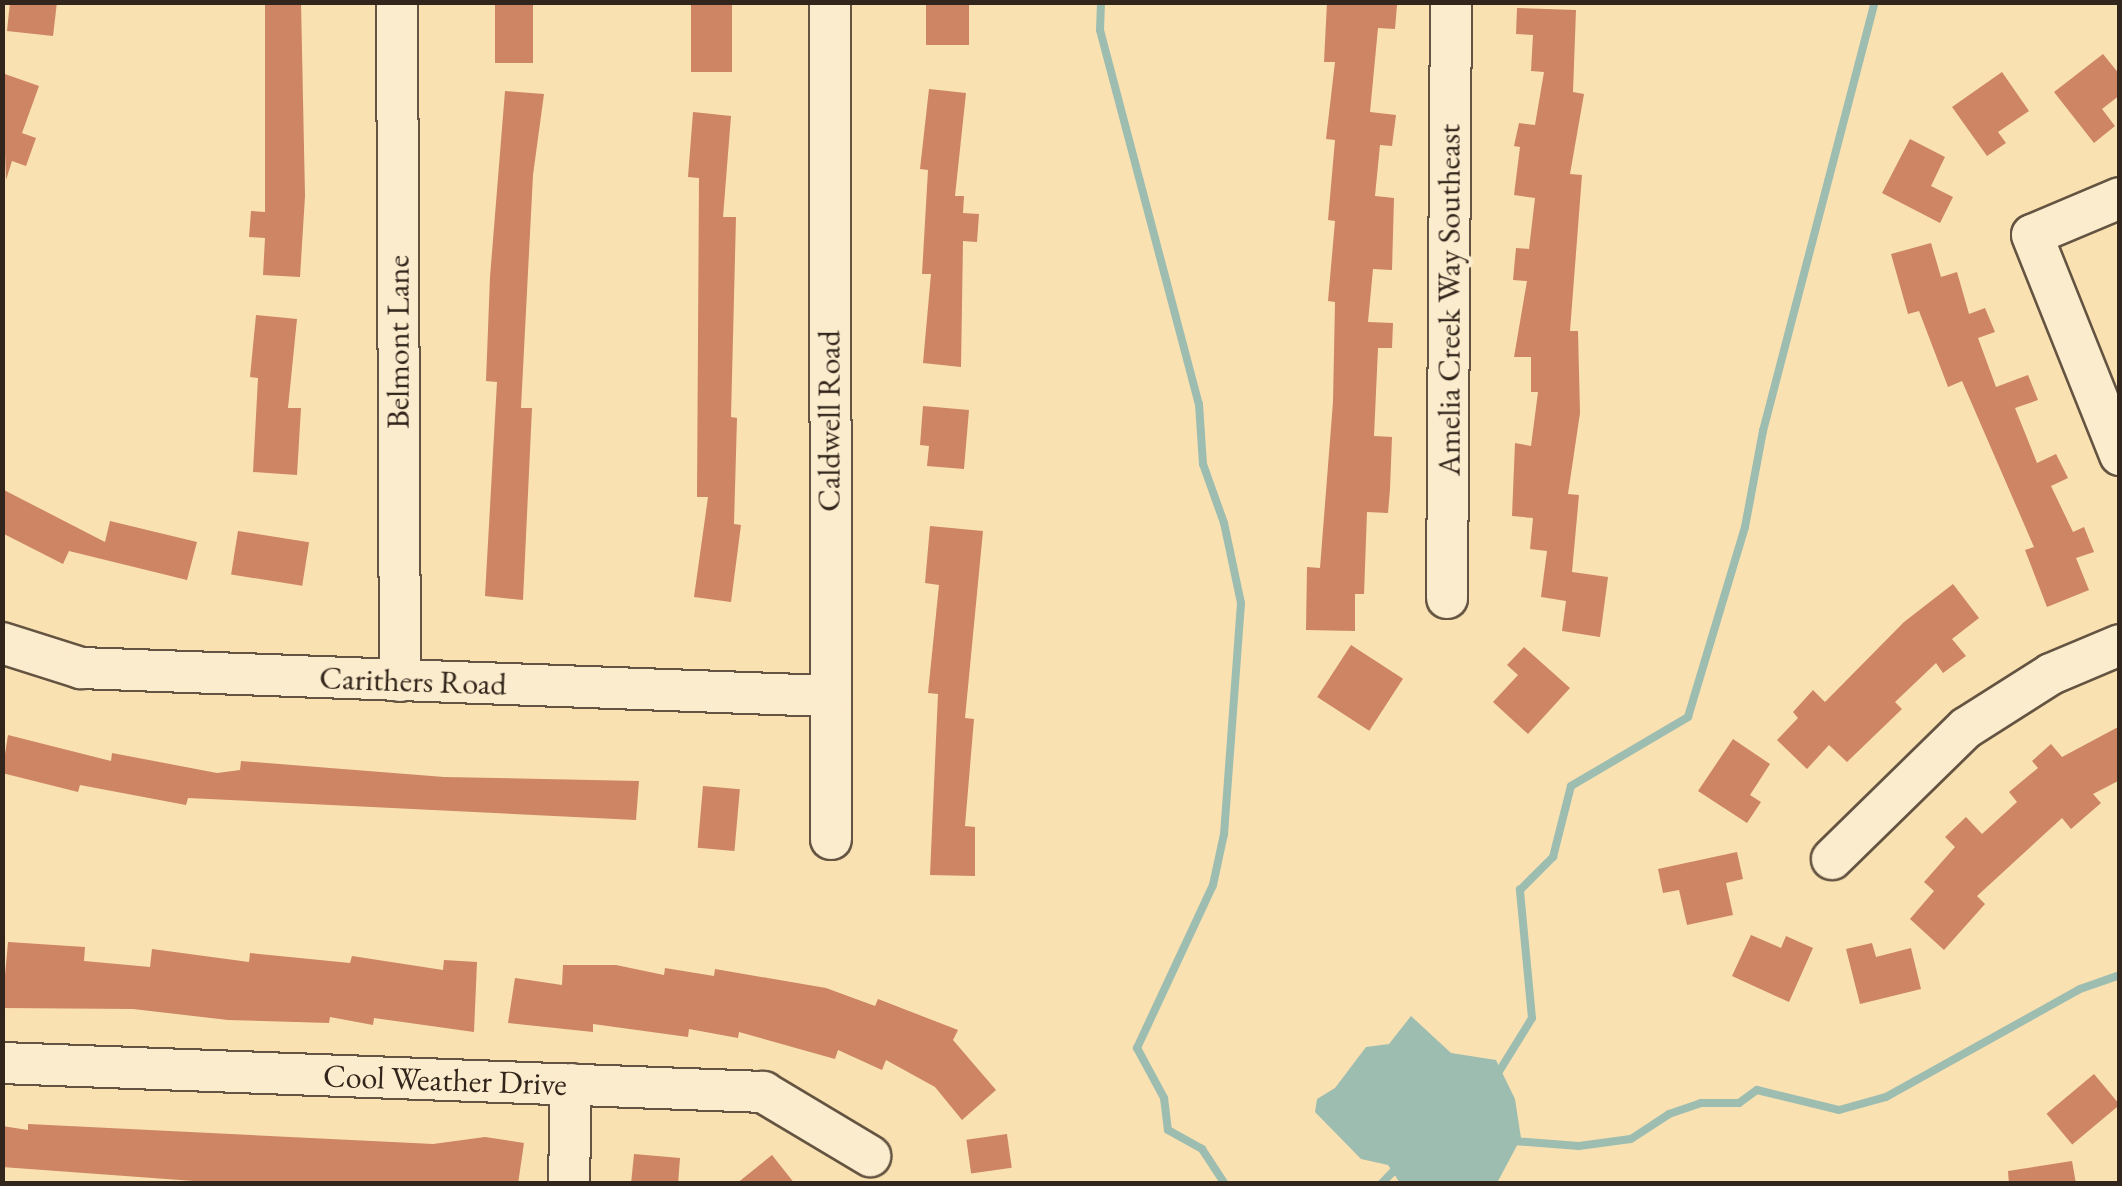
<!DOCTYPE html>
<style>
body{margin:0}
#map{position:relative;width:2122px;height:1186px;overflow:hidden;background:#f9e1b2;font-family:"EB Garamond",serif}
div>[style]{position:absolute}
.water>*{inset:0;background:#9ebdb1}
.stream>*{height:8px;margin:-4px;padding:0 4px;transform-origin:4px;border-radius:4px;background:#9ebdb1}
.building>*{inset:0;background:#cd8563;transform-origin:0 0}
.roads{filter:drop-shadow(2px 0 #645441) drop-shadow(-2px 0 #645441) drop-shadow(0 2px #645441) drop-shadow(0 -2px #645441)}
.minor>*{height:40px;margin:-20px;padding:0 20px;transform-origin:20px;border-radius:20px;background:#fbeccd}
span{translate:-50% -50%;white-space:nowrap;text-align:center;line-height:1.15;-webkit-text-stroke:9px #fbeccd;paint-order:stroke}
.street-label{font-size:32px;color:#32251b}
.frame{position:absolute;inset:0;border:5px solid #32251b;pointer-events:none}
</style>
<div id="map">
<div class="water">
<div style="clip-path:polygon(1411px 1016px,1451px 1053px,1496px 1060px,1515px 1099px,1521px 1138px,1497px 1183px,1400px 1183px,1388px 1165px,1361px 1159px,1315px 1112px,1317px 1099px,1335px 1088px,1366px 1047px,1389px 1044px)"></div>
</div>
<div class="stream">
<div style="left:1101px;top:2px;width:28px;rotate:92deg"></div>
<div style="left:1100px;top:30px;width:387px;rotate:75.2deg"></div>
<div style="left:1199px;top:404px;width:60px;rotate:86.2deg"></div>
<div style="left:1203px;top:464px;width:63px;rotate:70.4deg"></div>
<div style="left:1224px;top:523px;width:82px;rotate:78deg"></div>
<div style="left:1241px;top:603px;width:232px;rotate:94.2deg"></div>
<div style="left:1224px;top:834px;width:52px;rotate:102.2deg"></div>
<div style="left:1213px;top:885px;width:180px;rotate:115deg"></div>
<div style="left:1137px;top:1048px;width:57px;rotate:61.6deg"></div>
<div style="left:1164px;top:1098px;width:32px;rotate:83deg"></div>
<div style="left:1168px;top:1130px;width:39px;rotate:29deg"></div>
<div style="left:1202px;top:1149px;width:42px;rotate:56.7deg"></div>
<div style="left:1495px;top:1078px;width:70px;rotate:-58.3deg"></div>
<div style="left:1532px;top:1018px;width:129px;rotate:-95.4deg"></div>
<div style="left:1520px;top:890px;width:47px;rotate:-45deg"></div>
<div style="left:1553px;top:857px;width:73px;rotate:-75.8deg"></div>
<div style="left:1571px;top:786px;width:136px;rotate:-30.5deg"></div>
<div style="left:1688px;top:717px;width:198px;rotate:-73.3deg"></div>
<div style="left:1745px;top:527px;width:98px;rotate:-79.4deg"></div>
<div style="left:1763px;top:431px;width:443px;rotate:-75.4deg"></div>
<div style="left:1513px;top:1141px;width:66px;rotate:4.3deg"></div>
<div style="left:1579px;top:1146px;width:52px;rotate:-7.7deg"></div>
<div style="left:1631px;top:1139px;width:45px;rotate:-33.3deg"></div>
<div style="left:1669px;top:1114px;width:34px;rotate:-19deg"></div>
<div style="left:1701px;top:1103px;width:38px"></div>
<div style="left:1739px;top:1103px;width:22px;rotate:-36deg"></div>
<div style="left:1757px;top:1090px;width:84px;rotate:13.7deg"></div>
<div style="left:1839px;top:1110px;width:49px;rotate:-15.5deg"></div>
<div style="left:1886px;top:1097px;width:222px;rotate:-29.1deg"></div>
<div style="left:2080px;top:989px;width:42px;rotate:-19.3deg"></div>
<div style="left:1381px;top:1184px;width:28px;rotate:-46deg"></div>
</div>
<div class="building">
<div style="clip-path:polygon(10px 2px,57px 2px,53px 36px,7px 31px)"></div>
<div style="clip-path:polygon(265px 2px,301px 2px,305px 196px,300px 277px,263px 275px,265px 238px,249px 237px,251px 211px,265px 212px)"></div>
<div style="left:495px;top:2px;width:38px;height:61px"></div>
<div style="left:691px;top:2px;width:41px;height:70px"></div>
<div style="left:926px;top:2px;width:43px;height:43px"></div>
<div style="clip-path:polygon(1327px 2px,1397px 5px,1395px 29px,1378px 28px,1370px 112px,1396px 115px,1392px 146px,1380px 145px,1375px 196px,1394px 198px,1392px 270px,1373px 269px,1368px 322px,1393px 323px,1392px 348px,1378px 348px,1374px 436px,1392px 437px,1390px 489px,1388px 513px,1367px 512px,1364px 594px,1355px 594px,1355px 631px,1306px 630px,1307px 567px,1320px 568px,1333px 402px,1335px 302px,1328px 301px,1335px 221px,1328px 220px,1335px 140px,1326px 139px,1335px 62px,1324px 62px)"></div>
<div style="clip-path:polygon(1517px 8px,1576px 10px,1573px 92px,1584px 94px,1570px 174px,1582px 175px,1570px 331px,1578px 331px,1580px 413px,1568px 494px,1579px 495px,1572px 572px,1608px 577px,1600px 637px,1562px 631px,1566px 601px,1541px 597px,1547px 551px,1530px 549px,1533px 518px,1512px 516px,1515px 443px,1531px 446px,1538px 392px,1531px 392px,1531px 357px,1514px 357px,1527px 281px,1513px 280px,1516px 248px,1529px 249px,1535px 198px,1514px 195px,1520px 147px,1514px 146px,1519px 123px,1535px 125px,1544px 72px,1531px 71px,1533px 35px,1516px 34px)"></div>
<div style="clip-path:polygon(2103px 54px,2120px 75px,2120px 95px,2102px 109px,2115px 126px,2094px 143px,2054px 92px)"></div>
<div style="clip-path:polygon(2002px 72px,2029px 111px,1998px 132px,2006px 143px,1987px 156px,1952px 107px)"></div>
<div style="clip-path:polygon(2px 73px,39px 86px,22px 133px,36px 138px,26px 166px,12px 161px,6px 180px)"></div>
<div style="clip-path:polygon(929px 89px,966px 93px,955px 196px,964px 196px,963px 213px,979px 214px,977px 242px,963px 241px,961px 367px,923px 363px,931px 274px,922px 274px,928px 170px,920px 169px)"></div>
<div style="clip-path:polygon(505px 91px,544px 94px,533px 175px,521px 408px,532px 408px,523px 600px,485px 596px,497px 382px,486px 381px,490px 277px)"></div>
<div style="clip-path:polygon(693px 112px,731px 116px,723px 217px,736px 217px,731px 417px,737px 418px,734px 524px,741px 525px,731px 602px,694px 597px,708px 497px,697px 497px,699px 178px,688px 177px)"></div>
<div style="clip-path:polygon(1910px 139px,1945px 157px,1931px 186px,1953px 197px,1940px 223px,1882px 193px)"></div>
<div style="clip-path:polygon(1931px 243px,1941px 277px,1957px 272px,1969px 314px,1985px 308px,1995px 332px,1978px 338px,1996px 387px,2028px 375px,2038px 400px,2015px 408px,2037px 463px,2056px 454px,2068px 478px,2051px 486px,2073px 532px,2084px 527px,2094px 552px,2076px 558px,2089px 590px,2047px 607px,2025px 550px,2034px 547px,1962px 381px,1948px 387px,1919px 311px,1908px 314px,1891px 254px)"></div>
<div style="clip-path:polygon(256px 315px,297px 319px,288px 408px,301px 408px,297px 475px,253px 472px,258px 378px,250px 377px)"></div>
<div style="clip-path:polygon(923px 406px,969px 410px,964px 469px,927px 466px,929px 446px,920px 445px)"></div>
<div style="clip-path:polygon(2px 489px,105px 542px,110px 521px,197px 542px,187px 580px,69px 551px,63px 564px,2px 533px)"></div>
<div style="clip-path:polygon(930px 526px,983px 531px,965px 718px,974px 719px,965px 826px,975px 827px,975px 876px,930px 875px,938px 694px,928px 693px,939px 585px,925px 583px)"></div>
<div style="left:238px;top:531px;width:72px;height:44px;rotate:9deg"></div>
<div style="clip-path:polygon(1953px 584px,1979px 618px,1952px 639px,1966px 656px,1943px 673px,1936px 663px,1895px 702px,1902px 709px,1847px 762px,1829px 745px,1807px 769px,1777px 740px,1798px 718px,1793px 712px,1813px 690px,1825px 702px,1904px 622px)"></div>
<div style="left:1351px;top:645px;width:62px;height:62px;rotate:33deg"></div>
<div style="clip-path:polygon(1524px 647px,1570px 688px,1528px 734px,1493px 702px,1518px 675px,1507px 665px)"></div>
<div style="clip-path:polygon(2120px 726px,2120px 780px,2093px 794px,2101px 803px,2071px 829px,2062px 818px,1977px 896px,1985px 904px,1944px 950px,1910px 919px,1934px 891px,1924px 882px,1955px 847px,1945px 837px,1966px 817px,1982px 834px,2017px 802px,2009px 792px,2038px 768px,2032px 761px,2051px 744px,2062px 757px)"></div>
<div style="clip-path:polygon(8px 735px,111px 761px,112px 753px,217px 773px,240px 770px,241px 761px,444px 777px,639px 781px,636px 820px,188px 798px,186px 805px,80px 785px,78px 792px,2px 773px)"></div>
<div style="clip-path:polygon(1733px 739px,1770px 764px,1750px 795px,1761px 802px,1747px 823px,1698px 791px)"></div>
<div style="left:703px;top:786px;width:37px;height:62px;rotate:5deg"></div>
<div style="clip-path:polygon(1737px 852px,1743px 879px,1726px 883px,1733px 915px,1687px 925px,1679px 890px,1663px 893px,1658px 869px)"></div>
<div style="clip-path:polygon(1751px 935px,1781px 948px,1786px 936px,1813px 948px,1789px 1002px,1732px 976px)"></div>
<div style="clip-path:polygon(8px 942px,85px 947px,84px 961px,150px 967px,152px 949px,249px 962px,250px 953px,350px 963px,352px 956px,443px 970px,444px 960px,477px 962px,474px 1032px,374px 1018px,373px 1025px,330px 1017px,329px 1023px,228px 1020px,133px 1009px,2px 1008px)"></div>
<div style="clip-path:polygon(1872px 943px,1876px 957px,1911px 948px,1921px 989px,1860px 1004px,1846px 949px)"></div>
<div style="clip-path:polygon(563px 965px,616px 965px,664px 975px,665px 968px,714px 976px,715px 969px,826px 988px,875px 1006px,878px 999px,958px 1030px,953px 1040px,996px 1090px,962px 1120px,935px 1087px,886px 1060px,882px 1070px,838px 1050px,835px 1059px,739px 1032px,738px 1038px,689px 1029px,688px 1037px,593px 1024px,593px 1032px,508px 1023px,515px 978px,562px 985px)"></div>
<div style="left:2094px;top:1074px;width:40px;height:62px;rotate:50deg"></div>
<div style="clip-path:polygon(28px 1124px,433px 1144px,485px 1137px,524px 1143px,518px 1184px,235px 1184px,2px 1167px,2px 1126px,28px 1130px)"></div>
<div style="left:1007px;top:1134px;width:34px;height:41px;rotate:82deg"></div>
<div style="clip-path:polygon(634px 1154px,680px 1158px,678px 1184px,631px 1184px)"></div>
<div style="clip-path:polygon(772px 1155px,795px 1184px,736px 1184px)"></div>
<div style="clip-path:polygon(2072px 1161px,2076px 1184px,2009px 1184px,2008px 1171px)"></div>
</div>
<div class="roads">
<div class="minor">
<div style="left:397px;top:2px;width:679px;rotate:89.75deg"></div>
<div style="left:830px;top:2px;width:837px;rotate:89.93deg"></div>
<div style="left:2120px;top:198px;width:95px;rotate:157.2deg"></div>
<div style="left:2032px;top:235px;width:237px;rotate:68.2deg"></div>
<div style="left:1447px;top:598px;width:596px;rotate:-89.62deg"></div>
<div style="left:2px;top:643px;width:83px;rotate:17.6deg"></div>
<div style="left:81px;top:668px;width:748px;rotate:2.15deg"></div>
<div style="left:1832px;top:859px;width:187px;rotate:-44.4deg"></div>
<div style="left:1966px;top:728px;width:101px;rotate:-32.4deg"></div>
<div style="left:2051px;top:674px;width:75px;rotate:-22.8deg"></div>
<div style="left:2px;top:1063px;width:762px;rotate:2.18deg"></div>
<div style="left:763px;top:1092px;width:125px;rotate:30.9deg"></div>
<div style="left:569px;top:1184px;width:100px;rotate:-88.9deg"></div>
</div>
</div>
<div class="street-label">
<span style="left:1449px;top:300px;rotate:-90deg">Amelia Creek Way Southeast</span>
<span style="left:398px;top:342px;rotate:-90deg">Belmont Lane</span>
<span style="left:829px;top:421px;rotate:-90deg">Caldwell Road</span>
<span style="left:413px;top:681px;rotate:2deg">Carithers Road</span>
<span style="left:445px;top:1080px;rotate:2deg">Cool Weather Drive</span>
</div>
<div class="frame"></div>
</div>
